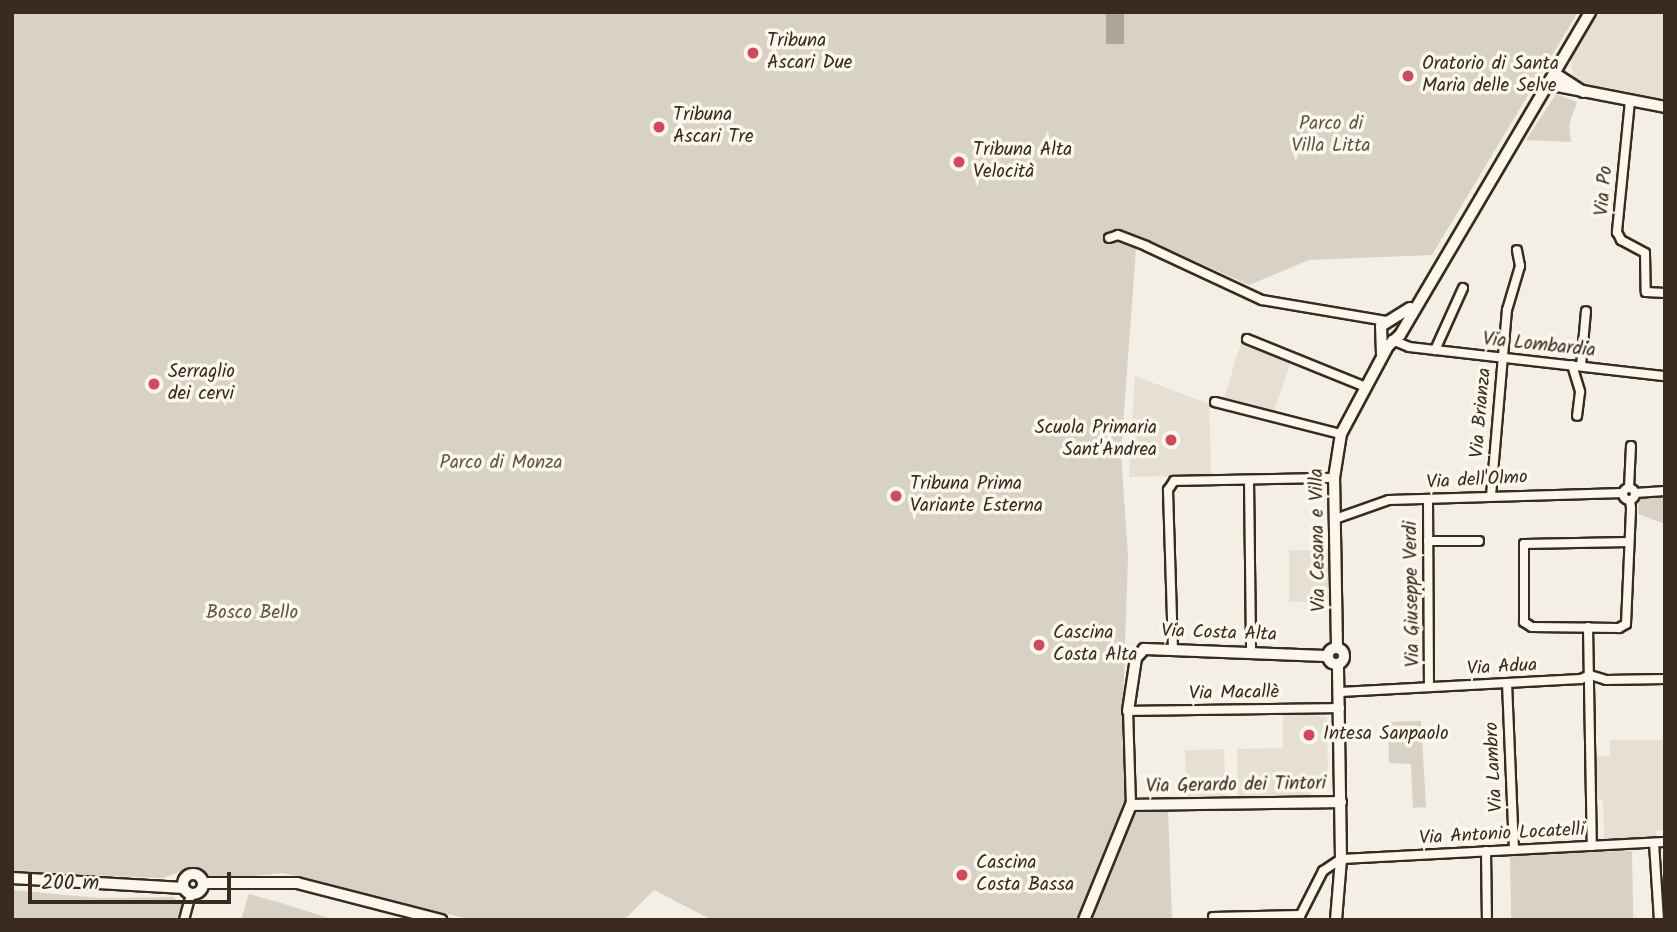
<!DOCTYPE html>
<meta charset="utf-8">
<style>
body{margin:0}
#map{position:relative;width:1677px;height:932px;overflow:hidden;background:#f3efe4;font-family:Kalam,sans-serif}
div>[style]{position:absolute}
.built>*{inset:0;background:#e5dfd4;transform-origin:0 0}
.green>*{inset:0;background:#d8d1c6;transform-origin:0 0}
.water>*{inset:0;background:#afa69a;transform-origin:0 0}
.roads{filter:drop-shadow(2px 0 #3b2a1e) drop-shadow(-2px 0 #3b2a1e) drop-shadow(0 2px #3b2a1e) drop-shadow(0 -2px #3b2a1e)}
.street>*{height:8px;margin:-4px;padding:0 4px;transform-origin:4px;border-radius:4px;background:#fbf7ec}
.street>.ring{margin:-4px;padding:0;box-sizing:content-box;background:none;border:8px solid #fbf7ec;border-radius:50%}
.secondary>*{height:10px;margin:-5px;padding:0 5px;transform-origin:5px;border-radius:5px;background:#fbf7ec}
.secondary>.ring{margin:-5px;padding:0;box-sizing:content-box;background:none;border:10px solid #fbf7ec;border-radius:50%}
.dots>*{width:19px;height:19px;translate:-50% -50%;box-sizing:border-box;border:4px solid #fbf7ec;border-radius:50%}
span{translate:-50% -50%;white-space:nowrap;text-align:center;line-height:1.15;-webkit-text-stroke:7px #fbf7ec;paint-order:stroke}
.poi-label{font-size:19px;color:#3b2a1e}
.left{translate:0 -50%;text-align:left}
.right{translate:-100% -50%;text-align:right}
.park-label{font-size:19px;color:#625448}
.street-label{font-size:19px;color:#3b2a1e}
.frame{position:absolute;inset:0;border:14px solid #3b2a1e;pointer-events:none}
.scale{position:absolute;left:28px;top:872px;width:203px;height:32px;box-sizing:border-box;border:4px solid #3b2a1e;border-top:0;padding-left:9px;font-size:21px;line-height:24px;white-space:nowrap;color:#3b2a1e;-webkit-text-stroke:5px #fbf7ec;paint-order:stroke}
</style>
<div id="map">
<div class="built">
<div style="clip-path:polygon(1599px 12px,1665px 12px,1665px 102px,1593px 88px,1573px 77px,1571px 59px)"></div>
<div style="clip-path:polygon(1242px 340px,1291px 361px,1273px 414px,1223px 401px)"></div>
<div style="clip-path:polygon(1135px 376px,1209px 404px,1211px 475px,1129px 477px)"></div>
<div style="left:1289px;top:550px;width:42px;height:52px"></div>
<div style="clip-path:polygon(1283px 712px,1327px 717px,1328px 787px,1311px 787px,1311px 798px,1238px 799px,1237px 749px,1283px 748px)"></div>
<div style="clip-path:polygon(1610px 740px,1665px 740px,1665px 830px,1656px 830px,1656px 838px,1604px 840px,1603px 800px,1597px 800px,1596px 757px,1610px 756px)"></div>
<div style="left:1224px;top:749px;width:50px;height:39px;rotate:88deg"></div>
</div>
<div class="green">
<div style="clip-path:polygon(12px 12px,1578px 12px,1432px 255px,1309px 260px,1249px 285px,1137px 235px,1121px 453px,1128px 556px,1122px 737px,1127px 795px,1079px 920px,712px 920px,654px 890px,624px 920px,472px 920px,283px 873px,217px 880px,187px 869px,163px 878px,12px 872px)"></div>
<div style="clip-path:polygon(1556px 94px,1577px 102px,1569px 125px,1571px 142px,1526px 140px)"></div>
<div style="clip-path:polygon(1639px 495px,1665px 495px,1665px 524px,1638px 514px)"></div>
<div style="clip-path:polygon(1421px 721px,1426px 807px,1413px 808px,1411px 764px,1389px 763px,1388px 722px)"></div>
<div style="clip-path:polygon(1168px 810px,1172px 920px,1088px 920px,1130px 812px)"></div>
<div style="left:1632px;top:851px;width:69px;height:122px;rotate:89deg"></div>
<div style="clip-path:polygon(12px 890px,99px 898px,173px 897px,184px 906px,179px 920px,12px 920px)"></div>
<div style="clip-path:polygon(249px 894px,281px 903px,335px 920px,241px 920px)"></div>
</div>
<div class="water">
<div style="left:1106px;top:12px;width:18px;height:32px"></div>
</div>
<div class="roads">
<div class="street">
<div style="left:1630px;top:101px;width:132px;rotate:95.7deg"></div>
<div style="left:1617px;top:232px;width:9px;rotate:63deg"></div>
<div style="left:1621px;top:240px;width:27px;rotate:28deg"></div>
<div style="left:1645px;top:253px;width:39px;rotate:89deg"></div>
<div style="left:1646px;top:292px;width:19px;rotate:3deg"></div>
<div style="left:1109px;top:238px;width:9px;rotate:-18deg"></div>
<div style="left:1118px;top:235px;width:30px;rotate:21deg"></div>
<div style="left:1146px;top:246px;width:128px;rotate:25deg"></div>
<div style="left:1262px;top:300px;width:126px;rotate:9.6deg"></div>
<div style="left:1247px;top:339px;width:128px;rotate:22deg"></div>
<div style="left:1392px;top:340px;width:18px;rotate:22deg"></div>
<div style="left:1409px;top:347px;width:258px;rotate:6.5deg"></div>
<div style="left:1435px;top:350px;width:68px;rotate:-65.7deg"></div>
<div style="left:1572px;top:365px;width:28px;rotate:73deg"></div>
<div style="left:1580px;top:392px;width:24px;rotate:97deg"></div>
<div style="left:1581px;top:366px;width:55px;rotate:-84.8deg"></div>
<div style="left:1215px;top:402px;width:130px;rotate:14.3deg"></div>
<div style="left:1249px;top:480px;width:173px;rotate:89.3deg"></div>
<div style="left:1629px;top:488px;width:42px;rotate:-87.3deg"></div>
<div class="ring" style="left:1623px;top:488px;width:4px;height:4px"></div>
<div style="left:1635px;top:493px;width:30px;rotate:-4deg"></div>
<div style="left:1491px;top:496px;width:187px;rotate:-85.1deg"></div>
<div style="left:1507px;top:310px;width:46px;rotate:-73.5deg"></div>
<div style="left:1520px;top:266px;width:16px;rotate:-101deg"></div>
<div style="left:1428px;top:500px;width:187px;rotate:89.7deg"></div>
<div style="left:1335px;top:519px;width:57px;rotate:-19.4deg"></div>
<div style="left:1389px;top:500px;width:234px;rotate:-1.7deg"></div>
<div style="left:1428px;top:541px;width:51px"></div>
<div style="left:1629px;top:542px;width:105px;rotate:178.9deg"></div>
<div style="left:1524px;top:544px;width:78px;rotate:90deg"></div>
<div style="left:1524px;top:622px;width:9px;rotate:32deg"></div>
<div style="left:1532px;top:627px;width:87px;rotate:0.7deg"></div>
<div style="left:1619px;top:628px;width:8px;rotate:-30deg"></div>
<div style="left:1626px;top:624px;width:116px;rotate:-87.5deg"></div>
<div style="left:1631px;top:508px;width:8px;rotate:-97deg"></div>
<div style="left:1588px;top:627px;width:219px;rotate:89deg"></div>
<div style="left:1173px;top:650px;width:160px;rotate:-91.8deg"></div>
<div style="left:1168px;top:490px;width:11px;rotate:-56deg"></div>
<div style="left:1174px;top:481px;width:160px;rotate:-1.1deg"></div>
<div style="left:1507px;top:683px;width:167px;rotate:87.6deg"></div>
<div style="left:1340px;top:692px;width:241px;rotate:-3.1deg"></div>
<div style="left:1581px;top:679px;width:10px;rotate:-24deg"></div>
<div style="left:1590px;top:675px;width:17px;rotate:17deg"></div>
<div style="left:1606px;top:680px;width:59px;rotate:-1deg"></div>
<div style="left:1131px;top:805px;width:94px;rotate:-91.8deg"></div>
<div style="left:1128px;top:711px;width:212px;rotate:-0.8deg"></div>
<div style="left:1654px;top:843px;width:77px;rotate:86.3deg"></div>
<div style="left:1486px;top:851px;width:69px;rotate:89.2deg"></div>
<div style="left:1213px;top:917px;width:87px;rotate:-1.3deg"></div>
<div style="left:184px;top:920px;width:27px;rotate:-75deg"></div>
<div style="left:1298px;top:920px;width:55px;rotate:-63deg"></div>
<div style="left:1323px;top:871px;width:22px;rotate:-34deg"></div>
<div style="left:1341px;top:859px;width:324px;rotate:-3deg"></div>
</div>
<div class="secondary">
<div style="left:1554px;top:73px;width:35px;rotate:33deg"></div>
<div style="left:1547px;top:84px;width:120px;rotate:11deg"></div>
<div style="left:1382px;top:354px;width:28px;rotate:-92deg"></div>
<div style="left:1381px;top:326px;width:34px;rotate:-32deg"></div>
<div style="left:1337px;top:647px;width:169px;rotate:-91deg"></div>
<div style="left:1334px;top:478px;width:45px;rotate:-81deg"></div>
<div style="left:1341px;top:434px;width:100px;rotate:-61.9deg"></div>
<div style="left:1388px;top:346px;width:16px;rotate:-43deg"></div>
<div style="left:1400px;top:335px;width:375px;rotate:-59.5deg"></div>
<div class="ring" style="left:1328px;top:648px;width:6px;height:6px"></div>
<div style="left:1128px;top:711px;width:54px;rotate:-81.4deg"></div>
<div style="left:1136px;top:658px;width:12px;rotate:-48deg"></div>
<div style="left:1144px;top:649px;width:183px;rotate:2.2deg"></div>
<div class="ring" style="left:183px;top:874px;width:10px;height:10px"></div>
<div style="left:12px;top:878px;width:172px;rotate:3.3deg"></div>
<div style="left:203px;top:883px;width:94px"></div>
<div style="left:297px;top:883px;width:149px;rotate:14.4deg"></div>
<div style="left:1084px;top:920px;width:124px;rotate:-67.8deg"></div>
<div style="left:1131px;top:805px;width:210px;rotate:-0.8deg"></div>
<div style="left:1336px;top:920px;width:61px;rotate:-85.3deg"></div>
<div style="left:1341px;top:859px;width:195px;rotate:-90.9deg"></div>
</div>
</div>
<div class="dots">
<div style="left:753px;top:53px;background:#d1495b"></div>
<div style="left:1408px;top:76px;background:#d1495b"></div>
<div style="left:659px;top:127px;background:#d1495b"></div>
<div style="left:959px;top:162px;background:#d1495b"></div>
<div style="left:154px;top:384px;background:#d1495b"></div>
<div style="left:1171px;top:440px;background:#d1495b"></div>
<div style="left:896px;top:496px;background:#d1495b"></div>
<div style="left:1039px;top:645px;background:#d1495b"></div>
<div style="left:1309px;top:735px;background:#d1495b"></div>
<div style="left:962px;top:875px;background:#d1495b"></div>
</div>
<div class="poi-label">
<span class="left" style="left:767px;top:53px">Tribuna<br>Ascari Due</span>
<span class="left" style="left:1422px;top:76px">Oratorio di Santa<br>Maria delle Selve</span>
<span class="left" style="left:673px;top:127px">Tribuna<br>Ascari Tre</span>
<span class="left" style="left:973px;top:162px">Tribuna Alta<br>Velocità</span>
<span class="left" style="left:168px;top:384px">Serraglio<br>dei cervi</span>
<span class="right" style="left:1157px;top:440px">Scuola Primaria<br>Sant'Andrea</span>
<span class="left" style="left:910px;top:496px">Tribuna Prima<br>Variante Esterna</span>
<span class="left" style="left:1053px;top:645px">Cascina<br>Costa Alta</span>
<span class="left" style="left:1323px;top:735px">Intesa Sanpaolo</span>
<span class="left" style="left:976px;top:875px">Cascina<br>Costa Bassa</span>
</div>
<div class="park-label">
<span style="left:1331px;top:136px">Parco di<br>Villa Litta</span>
<span style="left:501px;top:464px">Parco di Monza</span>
<span style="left:252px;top:614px">Bosco Bello</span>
</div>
<div class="street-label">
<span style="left:1605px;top:191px;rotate:-85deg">Via Po</span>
<span style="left:1539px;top:346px;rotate:6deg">Via Lombardia</span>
<span style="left:1482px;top:413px;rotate:-85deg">Via Brianza</span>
<span style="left:1477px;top:481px;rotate:-3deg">Via dell'Olmo</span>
<span style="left:1319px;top:540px;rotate:-91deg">Via Cesana e Villa</span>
<span style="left:1413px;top:594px;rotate:-91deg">Via Giuseppe Verdi</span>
<span style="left:1219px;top:634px;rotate:2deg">Via Costa Alta</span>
<span style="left:1502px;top:668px;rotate:-3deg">Via Adua</span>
<span style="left:1234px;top:694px;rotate:-1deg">Via Macallè</span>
<span style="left:1495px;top:767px;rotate:-93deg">Via Lambro</span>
<span style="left:1236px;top:786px;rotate:-1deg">Via Gerardo dei Tintori</span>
<span style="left:1502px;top:835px;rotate:-3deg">Via Antonio Locatelli</span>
</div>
<div class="frame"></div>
<div class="scale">200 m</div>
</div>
